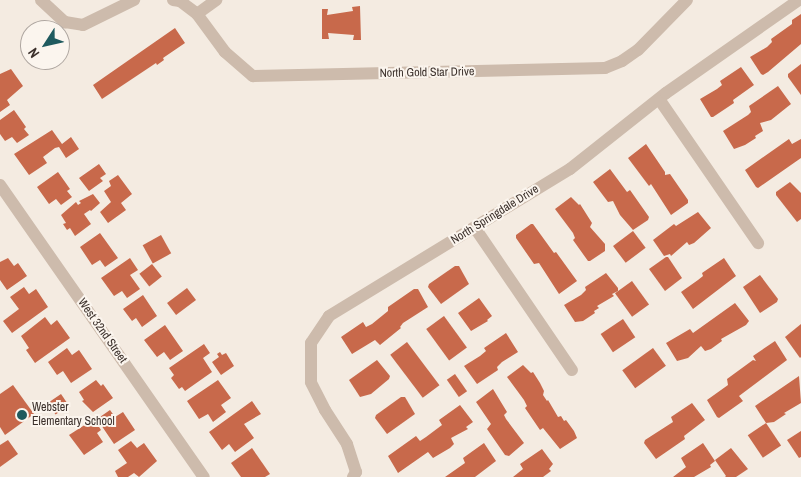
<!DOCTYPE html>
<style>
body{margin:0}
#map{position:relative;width:801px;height:477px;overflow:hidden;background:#f4ebe1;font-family:"Archivo Narrow",sans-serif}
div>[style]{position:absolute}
.building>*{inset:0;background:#c8694b;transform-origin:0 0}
.minor>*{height:12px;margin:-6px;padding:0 6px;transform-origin:6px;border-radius:6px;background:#cdbbac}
.dots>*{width:14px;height:14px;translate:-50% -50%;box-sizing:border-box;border:2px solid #fbf5ee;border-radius:50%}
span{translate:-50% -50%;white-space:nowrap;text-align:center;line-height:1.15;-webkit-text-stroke:4px #fbf5ee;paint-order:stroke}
.street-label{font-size:12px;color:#3b302b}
.poi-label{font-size:12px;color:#3b302b}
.left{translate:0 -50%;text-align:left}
.north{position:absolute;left:20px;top:20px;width:50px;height:50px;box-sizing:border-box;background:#fbf5ee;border:1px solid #aea6a0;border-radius:50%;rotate:235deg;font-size:14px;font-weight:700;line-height:20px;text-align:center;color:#3b302b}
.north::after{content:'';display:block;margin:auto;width:18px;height:22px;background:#1f5a5e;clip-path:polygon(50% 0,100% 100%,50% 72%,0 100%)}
</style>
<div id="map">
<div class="building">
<div style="clip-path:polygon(360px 6px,361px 40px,353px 40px,354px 35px,328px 33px,329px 39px,322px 39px,322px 9px,328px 9px,327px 15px,353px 11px,352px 7px)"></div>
<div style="clip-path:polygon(801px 14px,801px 44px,768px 72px,763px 75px,761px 74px,750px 57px,767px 47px,772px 42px,771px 39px,792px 24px,792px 20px)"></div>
<div style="clip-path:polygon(175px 28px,185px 43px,163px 58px,164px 60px,157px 65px,156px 63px,102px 99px,93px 85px)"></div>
<div style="clip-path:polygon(801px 64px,801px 95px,788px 77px,788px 74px)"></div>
<div style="clip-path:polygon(741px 67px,754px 85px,733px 100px,734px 103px,713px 117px,711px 117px,700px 99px,717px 89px,722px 85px,720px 81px)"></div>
<div style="clip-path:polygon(11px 69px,23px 86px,7px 100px,10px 105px,0 112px,0 74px)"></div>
<div style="clip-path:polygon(778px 86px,791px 104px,771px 120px,760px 123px,763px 131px,755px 136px,756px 138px,745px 145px,734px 149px,723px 131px,748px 115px,751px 112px,749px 106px)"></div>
<div style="clip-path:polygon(14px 110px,26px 127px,24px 129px,29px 135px,17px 143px,12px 137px,5px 141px,0 134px,0 120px)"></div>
<div style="clip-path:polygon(52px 130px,62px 144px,71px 137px,79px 149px,66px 158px,59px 147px,55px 148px,43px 157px,47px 163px,29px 175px,14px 154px)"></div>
<div style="clip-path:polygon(789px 139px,792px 144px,801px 139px,801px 158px,758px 188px,756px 187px,745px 170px)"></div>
<div style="clip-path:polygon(646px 144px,665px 172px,665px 175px,670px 174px,688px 200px,688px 203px,671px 215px,651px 184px,649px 186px,628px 158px)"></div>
<div style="clip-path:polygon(99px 164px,106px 174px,100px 178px,103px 181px,89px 191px,79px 178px)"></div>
<div style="clip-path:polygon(610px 169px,627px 192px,630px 190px,649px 217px,648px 220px,633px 230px,620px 215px,613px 201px,608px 202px,593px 182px)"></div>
<div style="clip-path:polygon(58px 172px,70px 189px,67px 191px,72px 197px,61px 205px,56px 199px,49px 204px,37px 187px)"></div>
<div style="clip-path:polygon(118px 175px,132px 194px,121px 203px,126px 210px,108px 223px,100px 212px,111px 202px,104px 191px,111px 186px,109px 181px)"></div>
<div style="clip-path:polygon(790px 182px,801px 193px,801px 219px,797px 222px,776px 195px,776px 192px)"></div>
<div style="clip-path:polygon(93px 194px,100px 203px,91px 211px,90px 210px,84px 214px,91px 224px,75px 236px,70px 228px,67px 230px,63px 224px,66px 223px,61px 215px,76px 202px,78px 205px,81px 203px,79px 201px)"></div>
<div style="clip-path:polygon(571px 197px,579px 205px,580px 204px,592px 223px,590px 227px,605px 244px,605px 251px,590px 261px,588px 261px,573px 240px,575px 238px,573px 233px,555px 209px)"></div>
<div style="clip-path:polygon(698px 212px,711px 228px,694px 243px,689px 245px,687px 242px,671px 256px,670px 254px,664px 256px,653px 240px,674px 224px,676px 226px)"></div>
<div style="clip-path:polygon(531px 224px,533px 224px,554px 253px,556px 252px,577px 281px,559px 294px,539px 263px,534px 264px,516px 238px,516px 235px)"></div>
<div style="left:633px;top:231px;width:21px;height:25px;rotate:53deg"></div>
<div style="clip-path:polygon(100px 233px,118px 258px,105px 267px,100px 260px,92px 265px,80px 247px)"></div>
<div style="left:161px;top:235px;width:21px;height:21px;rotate:61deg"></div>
<div style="clip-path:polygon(666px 257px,668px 257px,682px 278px,665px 291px,649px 269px)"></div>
<div style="clip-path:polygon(8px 258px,14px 266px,18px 263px,27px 276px,7px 290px,0 280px,0 262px)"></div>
<div style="clip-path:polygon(130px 258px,138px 270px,130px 275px,140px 289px,127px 298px,122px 291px,114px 296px,101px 278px)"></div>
<div style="clip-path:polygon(724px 258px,736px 276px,693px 309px,681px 292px,698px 280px,703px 276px,702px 273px)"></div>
<div style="left:152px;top:264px;width:16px;height:16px;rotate:52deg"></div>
<div style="clip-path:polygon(455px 266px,459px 266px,469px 284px,441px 304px,428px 287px,429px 284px)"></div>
<div style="clip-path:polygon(606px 273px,618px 288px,618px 291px,612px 294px,614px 296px,597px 306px,599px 308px,594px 311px,595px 313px,583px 321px,575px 322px,564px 305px,581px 295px,586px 290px,585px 287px)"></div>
<div style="clip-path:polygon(760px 275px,778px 299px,777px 302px,760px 313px,743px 287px)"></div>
<div style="left:632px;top:281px;width:29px;height:21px;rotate:54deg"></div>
<div style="clip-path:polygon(24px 287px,29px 294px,36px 289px,48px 307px,12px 333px,3px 321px,19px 309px,10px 297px)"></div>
<div style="left:187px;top:288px;width:15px;height:25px;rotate:53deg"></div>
<div style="clip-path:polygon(414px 289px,418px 289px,428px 307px,403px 323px,400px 327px,401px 328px,380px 345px,375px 340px,352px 354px,341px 337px,363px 322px,366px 327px,372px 324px,388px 311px,388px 307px)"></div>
<div style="clip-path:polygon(143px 295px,157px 316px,142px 327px,136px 318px,132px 321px,123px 309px)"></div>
<div style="clip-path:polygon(479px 298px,492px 316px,487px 320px,488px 321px,471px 331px,458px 313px)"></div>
<div style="clip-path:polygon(735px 303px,749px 321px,746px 325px,721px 339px,722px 341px,711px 349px,705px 351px,701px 346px,688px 358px,677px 361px,666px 343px,690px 329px,693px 333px)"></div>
<div style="left:444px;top:316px;width:39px;height:22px;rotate:54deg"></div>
<div style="clip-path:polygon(45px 317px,51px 325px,57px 320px,70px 338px,35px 363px,26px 350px,29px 348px,21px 336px)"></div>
<div style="left:623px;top:319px;width:22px;height:27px;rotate:56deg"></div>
<div style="clip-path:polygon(801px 324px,801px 357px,800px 358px,785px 337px)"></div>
<div style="clip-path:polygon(165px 325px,183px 351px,170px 360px,164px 352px,157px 357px,144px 340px)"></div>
<div style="clip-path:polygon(506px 333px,518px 352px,502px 362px,497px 367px,498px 370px,477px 384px,464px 366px,480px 356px,486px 351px,484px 348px)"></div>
<div style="clip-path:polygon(775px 341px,787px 360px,739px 396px,743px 401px,719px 418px,717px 417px,707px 400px,728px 385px,727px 379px,753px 360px,756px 361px,753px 356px)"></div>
<div style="left:407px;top:342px;width:54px;height:21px;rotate:53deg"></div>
<div style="clip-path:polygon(204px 344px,210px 353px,203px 358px,212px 372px,185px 391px,182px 387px,179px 389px,171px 378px,174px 375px,169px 368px)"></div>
<div style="clip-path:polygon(67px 348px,72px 355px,79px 350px,92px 369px,71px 383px,63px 371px,57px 375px,48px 362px)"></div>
<div style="left:653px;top:348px;width:22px;height:38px;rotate:54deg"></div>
<div style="clip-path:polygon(220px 352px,222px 355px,226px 353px,234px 366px,221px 375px,212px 362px,219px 357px,217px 354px)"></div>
<div style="clip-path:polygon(377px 360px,390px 376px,389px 379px,371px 394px,360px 397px,349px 380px)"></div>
<div style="clip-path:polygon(523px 365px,531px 373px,533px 372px,540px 383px,544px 391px,543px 395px,547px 401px,548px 400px,558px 417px,561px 416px,564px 421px,566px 420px,574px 431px,577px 438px,560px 449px,543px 428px,540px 430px,525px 408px,527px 406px,524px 400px,507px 377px)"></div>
<div style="left:455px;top:374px;width:21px;height:10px;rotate:55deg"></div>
<div style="clip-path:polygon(799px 376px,801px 403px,784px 413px,786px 414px,774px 422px,766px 423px,755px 406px)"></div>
<div style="clip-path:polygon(96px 380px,101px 386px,103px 384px,113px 398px,93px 412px,82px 401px,84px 400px,79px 392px)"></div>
<div style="clip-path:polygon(218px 380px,231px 398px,221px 405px,226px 412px,213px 422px,208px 414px,199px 419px,187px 401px)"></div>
<div style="clip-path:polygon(13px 385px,34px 414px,5px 435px,0 427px,0 394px)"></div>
<div style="clip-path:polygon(493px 389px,507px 412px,504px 415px,506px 419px,524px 443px,509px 456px,505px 455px,487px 429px,491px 424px,476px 402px)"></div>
<div style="left:61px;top:394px;width:14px;height:16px;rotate:56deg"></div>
<div style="clip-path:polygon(401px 397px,405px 397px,415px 414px,387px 434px,375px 418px,376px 415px)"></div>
<div style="clip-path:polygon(252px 401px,261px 414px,244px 424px,254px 438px,235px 452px,229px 444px,222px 450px,209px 432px)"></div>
<div style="clip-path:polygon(692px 403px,705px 420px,684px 436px,685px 439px,656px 459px,644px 443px,645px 440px,673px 422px,671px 417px)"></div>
<div style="clip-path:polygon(460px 405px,473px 422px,466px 427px,468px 429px,451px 438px,454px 444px,450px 448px,433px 458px,428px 452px,398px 473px,388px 456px,416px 436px,420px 441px,426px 437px,442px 425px,439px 420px)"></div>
<div style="clip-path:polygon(110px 410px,115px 417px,123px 412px,135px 430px,114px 444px,97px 419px)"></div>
<div style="clip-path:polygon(94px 419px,101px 430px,97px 433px,103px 442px,84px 455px,69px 435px)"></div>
<div style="left:766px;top:423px;width:27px;height:22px;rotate:56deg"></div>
<div style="clip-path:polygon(801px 431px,801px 457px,799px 458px,787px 440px)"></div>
<div style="clip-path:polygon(8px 440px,18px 454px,0 467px,0 445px)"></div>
<div style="clip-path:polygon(131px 441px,137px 448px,144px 443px,157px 461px,139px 477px,134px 473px,128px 477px,118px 477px,115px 471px,127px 463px,118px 450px)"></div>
<div style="clip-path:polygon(484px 443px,496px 461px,475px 477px,445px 477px,465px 463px,463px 458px)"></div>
<div style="clip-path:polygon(703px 443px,715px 461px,710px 465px,711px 467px,694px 477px,673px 477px,686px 467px,681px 458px)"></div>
<div style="clip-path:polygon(252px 448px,270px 474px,265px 477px,241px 477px,231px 463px)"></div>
<div style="clip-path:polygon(731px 448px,748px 469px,736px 477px,725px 477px,726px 476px,715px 460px)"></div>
<div style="clip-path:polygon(542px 449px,553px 464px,549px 469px,551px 471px,543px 477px,513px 477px,523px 469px,520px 464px)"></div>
</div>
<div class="minor">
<div style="left:41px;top:0;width:33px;rotate:43deg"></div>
<div style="left:65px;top:22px;width:18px;rotate:9deg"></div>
<div style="left:83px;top:25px;width:57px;rotate:-26.1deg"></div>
<div style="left:173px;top:0;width:7px;rotate:8deg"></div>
<div style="left:180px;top:1px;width:21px;rotate:37deg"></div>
<div style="left:197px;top:14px;width:47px;rotate:53.6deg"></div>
<div style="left:225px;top:52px;width:37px;rotate:41deg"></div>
<div style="left:253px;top:76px;width:352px;rotate:-1.3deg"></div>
<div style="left:605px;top:68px;width:18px;rotate:-22deg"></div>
<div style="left:622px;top:61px;width:19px;rotate:-35deg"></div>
<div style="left:638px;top:50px;width:70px;rotate:-45.6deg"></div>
<div style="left:197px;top:14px;width:24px;rotate:-36deg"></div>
<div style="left:659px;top:99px;width:175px;rotate:55.5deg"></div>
<div style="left:0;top:185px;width:356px;rotate:55.1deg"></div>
<div style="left:475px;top:228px;width:172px;rotate:55.7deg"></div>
<div style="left:353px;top:477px;width:6px;rotate:-59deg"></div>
<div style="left:356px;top:472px;width:29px;rotate:-108deg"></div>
<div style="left:347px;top:444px;width:40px;rotate:-122.9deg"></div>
<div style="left:325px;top:410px;width:31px;rotate:-117deg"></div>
<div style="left:311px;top:382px;width:39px;rotate:-90deg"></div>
<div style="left:311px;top:343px;width:32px;rotate:-56deg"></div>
<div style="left:329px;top:316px;width:282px;rotate:-31.4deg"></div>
<div style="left:570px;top:169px;width:122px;rotate:-38.4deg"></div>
<div style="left:666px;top:93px;width:162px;rotate:-35deg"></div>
</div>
<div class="dots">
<div style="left:22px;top:415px;background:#1f5a5e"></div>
</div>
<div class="street-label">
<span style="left:427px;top:73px;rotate:-1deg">North Gold Star Drive</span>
<span style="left:495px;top:215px;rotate:-32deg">North Springdale Drive</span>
<span style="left:102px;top:331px;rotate:55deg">West 32nd Street</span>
</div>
<div class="poi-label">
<span class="left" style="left:32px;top:415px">Webster<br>Elementary School</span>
</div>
<div class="north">N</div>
</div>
